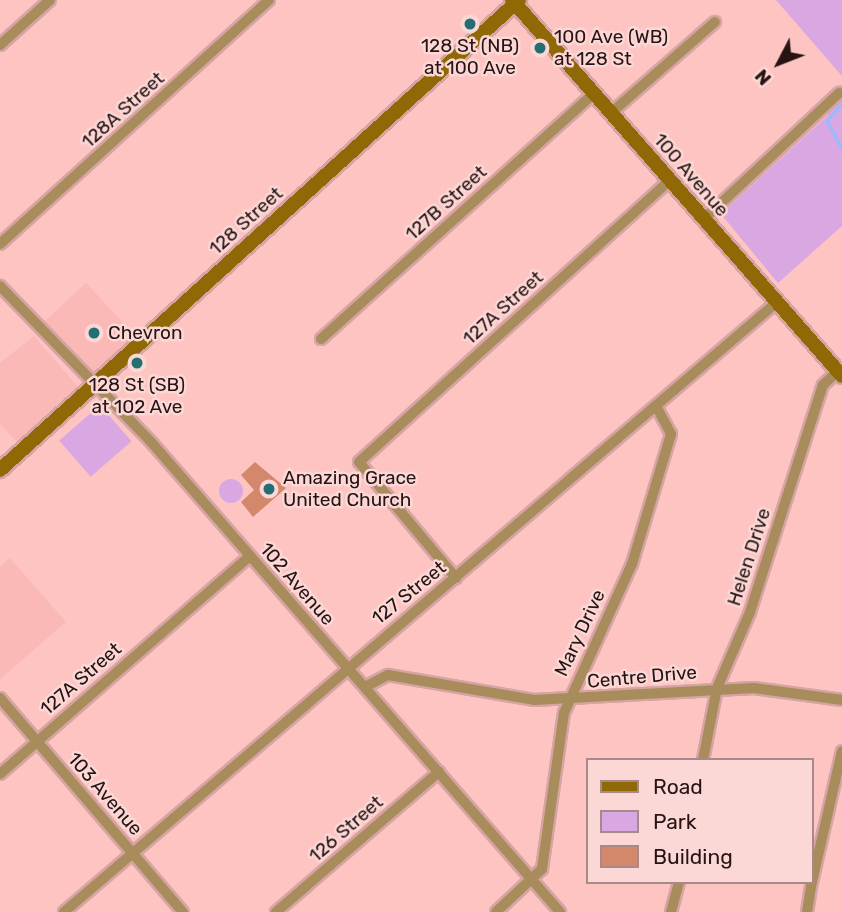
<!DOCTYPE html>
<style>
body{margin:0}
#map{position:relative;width:842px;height:912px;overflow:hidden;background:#fdc4c2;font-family:Rubik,sans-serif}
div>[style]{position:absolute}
.built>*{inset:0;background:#fab8b6;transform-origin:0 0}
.green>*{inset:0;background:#d9a8e2;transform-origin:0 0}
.round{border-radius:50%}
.stream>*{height:2.5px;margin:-1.25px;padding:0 1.25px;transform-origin:1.25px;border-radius:1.25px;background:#95bcfd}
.building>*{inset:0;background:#d3876b}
.roads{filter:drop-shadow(2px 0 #d6a4a2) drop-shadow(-2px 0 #d6a4a2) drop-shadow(0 2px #d6a4a2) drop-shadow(0 -2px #d6a4a2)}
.street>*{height:10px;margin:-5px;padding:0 5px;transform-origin:5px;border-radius:5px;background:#a88c5c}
.secondary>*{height:14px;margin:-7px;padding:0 7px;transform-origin:7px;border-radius:7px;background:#906806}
.dots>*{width:19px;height:19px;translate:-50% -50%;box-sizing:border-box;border:4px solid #fbd8d6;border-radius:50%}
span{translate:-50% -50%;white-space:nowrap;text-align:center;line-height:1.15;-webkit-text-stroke:5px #fbd8d6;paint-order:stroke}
.poi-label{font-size:19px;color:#261312}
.left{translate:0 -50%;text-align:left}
.street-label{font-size:19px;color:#261312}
.legend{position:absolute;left:586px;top:758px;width:228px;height:126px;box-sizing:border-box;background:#fbd8d6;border:2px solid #a68988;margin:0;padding:9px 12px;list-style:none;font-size:21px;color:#261312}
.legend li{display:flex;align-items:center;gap:14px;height:35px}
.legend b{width:35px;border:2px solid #a68988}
.north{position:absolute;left:744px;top:28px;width:70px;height:70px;-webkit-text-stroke:5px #fbd8d6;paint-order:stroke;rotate:228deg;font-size:19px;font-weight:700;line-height:28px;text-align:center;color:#261312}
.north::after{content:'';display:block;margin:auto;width:24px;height:32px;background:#261312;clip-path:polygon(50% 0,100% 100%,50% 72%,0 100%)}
</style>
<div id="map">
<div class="built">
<div style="left:86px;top:283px;width:72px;height:57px;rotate:47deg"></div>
<div style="clip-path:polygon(34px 336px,77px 386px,17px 442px,0 424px,0 363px)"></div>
<div style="clip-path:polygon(10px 558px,66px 622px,0 679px,0 567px)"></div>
</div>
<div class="green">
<div style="clip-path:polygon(776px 0,842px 0,842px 76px)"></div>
<div style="clip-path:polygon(842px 85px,842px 226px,778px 283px,721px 214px,828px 115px,821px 105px)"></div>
<div style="left:100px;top:405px;width:48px;height:54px;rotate:49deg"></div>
<div class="round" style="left:219px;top:479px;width:24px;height:24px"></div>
</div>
<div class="stream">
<div style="left:842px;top:104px;width:23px;rotate:131deg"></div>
<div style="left:827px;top:121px;width:31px;rotate:61deg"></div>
</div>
<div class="building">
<div style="clip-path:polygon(255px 462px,286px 488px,253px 517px,241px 502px,254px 490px,241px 475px)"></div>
</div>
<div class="roads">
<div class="street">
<div style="left:0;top:45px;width:67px;rotate:-42deg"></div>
<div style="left:611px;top:113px;width:138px;rotate:-41.2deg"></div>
<div style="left:704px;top:219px;width:185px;rotate:-43deg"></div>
<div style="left:0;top:244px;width:363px;rotate:-42.2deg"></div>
<div style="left:0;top:286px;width:219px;rotate:45.9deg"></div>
<div style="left:152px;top:443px;width:622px;rotate:48.98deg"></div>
<div style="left:321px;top:339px;width:367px;rotate:-42deg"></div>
<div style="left:456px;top:578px;width:151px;rotate:-129.9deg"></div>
<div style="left:359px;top:462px;width:420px;rotate:-42.2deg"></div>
<div style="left:365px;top:687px;width:26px;rotate:-28deg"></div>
<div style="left:388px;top:675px;width:148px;rotate:9.7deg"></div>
<div style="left:534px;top:700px;width:220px;rotate:-3.1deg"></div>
<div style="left:754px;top:688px;width:89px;rotate:7.8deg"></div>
<div style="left:0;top:698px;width:282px;rotate:49.5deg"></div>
<div style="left:703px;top:760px;width:73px;rotate:-79deg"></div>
<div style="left:717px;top:688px;width:83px;rotate:-66.5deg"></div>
<div style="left:750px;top:612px;width:238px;rotate:-72.2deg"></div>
<div style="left:823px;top:385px;width:21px;rotate:-43deg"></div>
<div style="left:0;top:774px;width:332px;rotate:-41.1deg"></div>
<div style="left:812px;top:882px;width:134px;rotate:-77.1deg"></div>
<div style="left:64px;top:912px;width:938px;rotate:-40.55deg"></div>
<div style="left:276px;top:912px;width:215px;rotate:-40.7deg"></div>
<div style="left:496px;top:912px;width:63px;rotate:-43.1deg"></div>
<div style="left:542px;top:869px;width:158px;rotate:-82deg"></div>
<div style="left:564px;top:713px;width:164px;rotate:-65.5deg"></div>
<div style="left:632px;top:564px;width:136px;rotate:-73.3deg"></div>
<div style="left:671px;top:434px;width:32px;rotate:-118deg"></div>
<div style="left:671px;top:912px;width:31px;rotate:-75deg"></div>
<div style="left:807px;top:912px;width:30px;rotate:-81deg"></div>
</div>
<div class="secondary">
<div style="left:512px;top:0;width:500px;rotate:48.73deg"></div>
<div style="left:0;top:470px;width:700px;rotate:-42.16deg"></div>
</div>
</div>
<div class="dots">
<div style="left:470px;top:24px;background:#236e73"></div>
<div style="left:540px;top:48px;background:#236e73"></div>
<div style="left:94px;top:333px;background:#236e73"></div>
<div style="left:137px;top:363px;background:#236e73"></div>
<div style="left:269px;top:489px;background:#236e73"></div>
</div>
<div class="poi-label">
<span class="left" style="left:554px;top:48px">100 Ave (WB)<br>at 128 St</span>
<span style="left:470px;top:57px">128 St (NB)<br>at 100 Ave</span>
<span class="left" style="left:108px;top:333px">Chevron</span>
<span style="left:137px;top:396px">128 St (SB)<br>at 102 Ave</span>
<span class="left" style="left:283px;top:489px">Amazing Grace<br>United Church</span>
</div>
<div class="street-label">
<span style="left:123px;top:110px;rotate:-42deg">128A Street</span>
<span style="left:691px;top:175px;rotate:49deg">100 Avenue</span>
<span style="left:446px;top:203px;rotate:-42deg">127B Street</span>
<span style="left:246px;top:221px;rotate:-42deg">128 Street</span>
<span style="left:503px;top:308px;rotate:-42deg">127A Street</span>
<span style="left:749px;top:557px;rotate:-72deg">Helen Drive</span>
<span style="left:297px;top:584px;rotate:49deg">102 Avenue</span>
<span style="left:409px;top:593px;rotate:-39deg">127 Street</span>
<span style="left:580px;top:633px;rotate:-65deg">Mary Drive</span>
<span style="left:642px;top:677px;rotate:-5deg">Centre Drive</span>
<span style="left:81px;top:679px;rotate:-41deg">127A Street</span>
<span style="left:105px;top:794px;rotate:49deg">103 Avenue</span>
<span style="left:346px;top:829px;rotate:-41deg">126 Street</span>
</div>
<ul class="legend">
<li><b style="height:9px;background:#906806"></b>Road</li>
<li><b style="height:19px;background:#d9a8e2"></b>Park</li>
<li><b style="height:19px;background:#d3876b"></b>Building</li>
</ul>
<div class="north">N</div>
</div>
